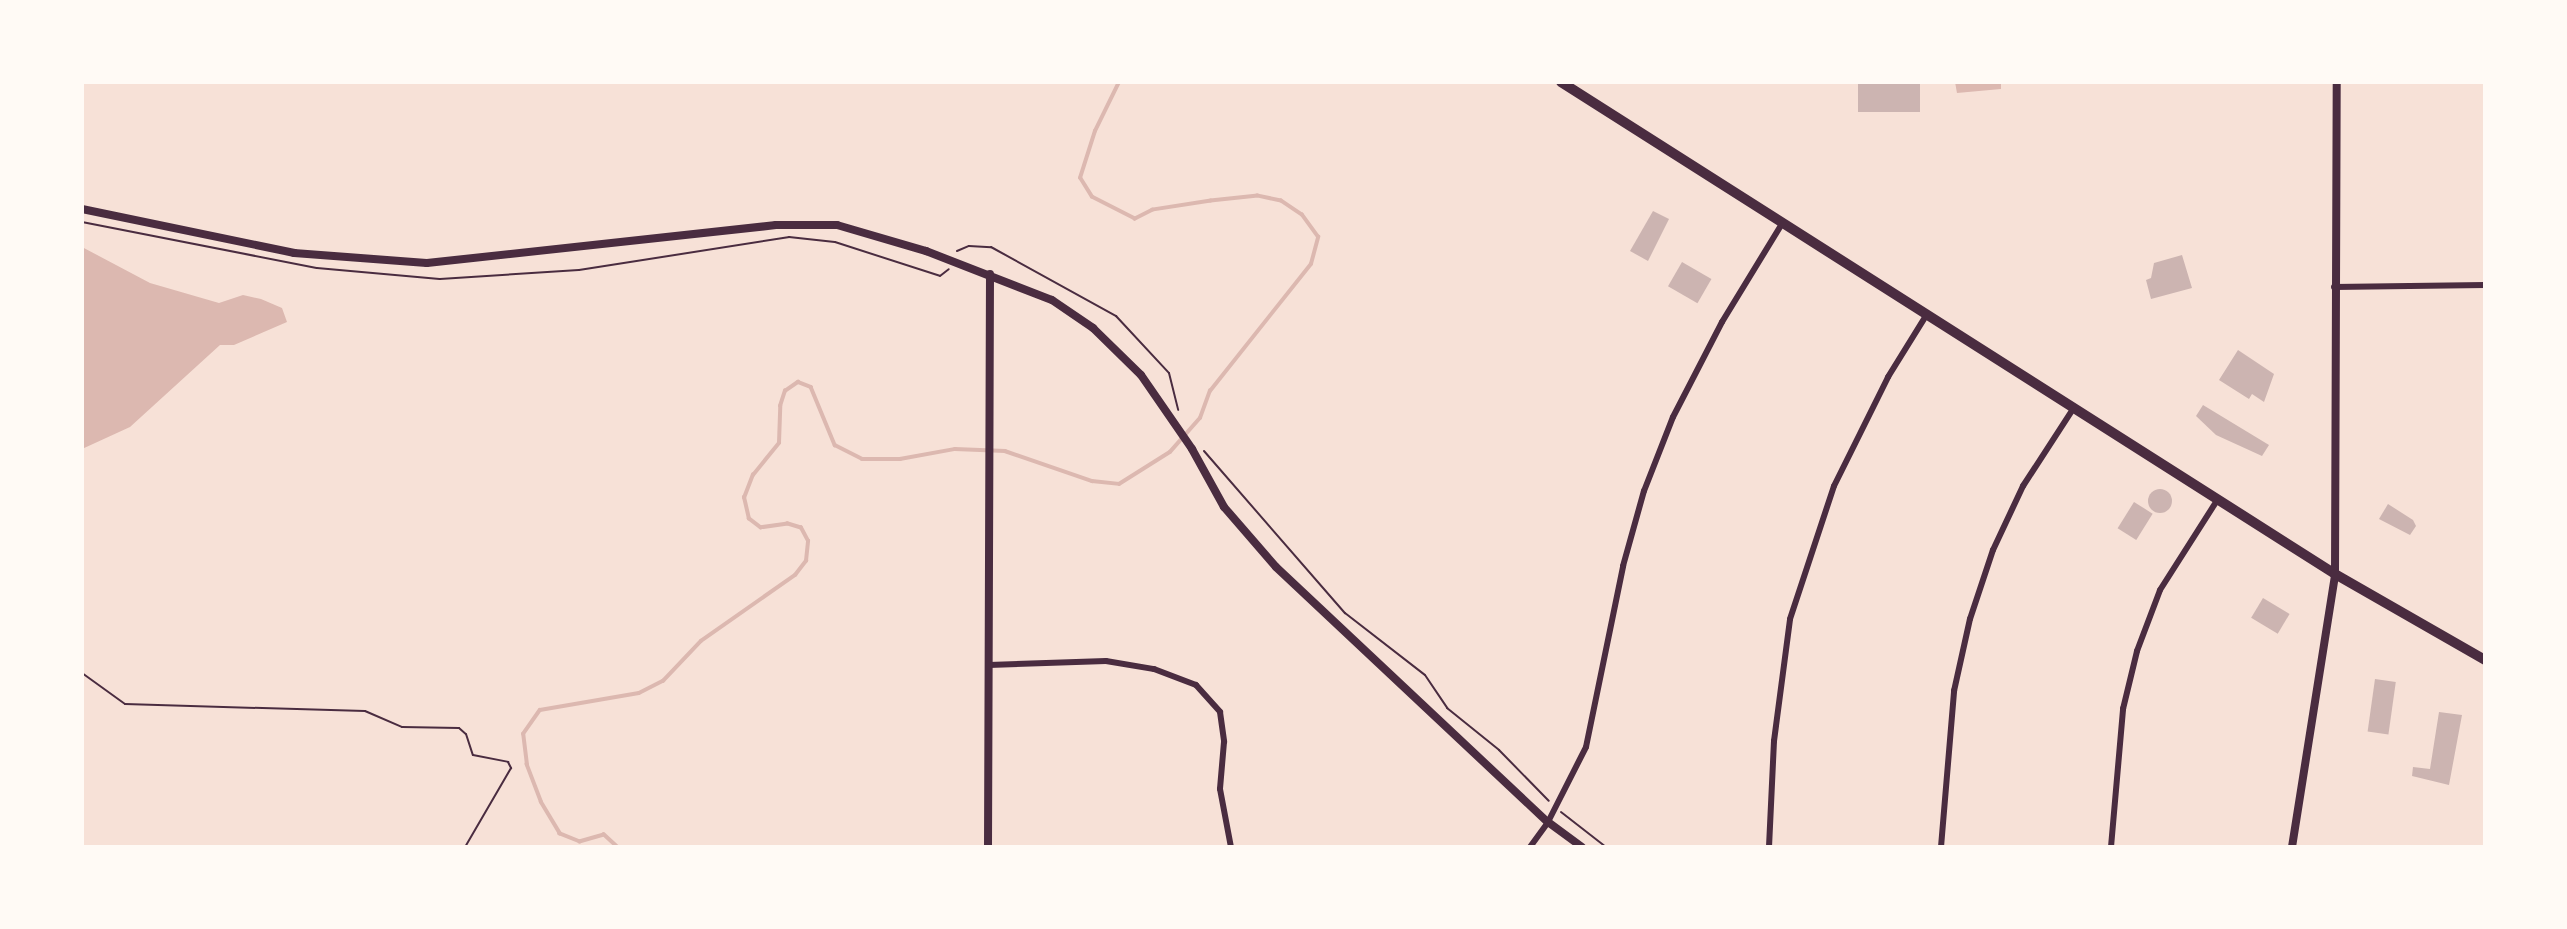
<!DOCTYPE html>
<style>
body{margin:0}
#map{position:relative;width:2567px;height:929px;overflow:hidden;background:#f7e1d7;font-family:"DejaVu Sans",sans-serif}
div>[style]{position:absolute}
.water>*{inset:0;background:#dcb8b0}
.stream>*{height:3.5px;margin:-1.75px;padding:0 1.75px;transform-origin:1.75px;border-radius:1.75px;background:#dcb8b0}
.building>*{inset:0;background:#ccb4b1;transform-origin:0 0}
.round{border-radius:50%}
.path>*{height:2px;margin:-1px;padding:0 1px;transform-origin:1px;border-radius:1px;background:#4a2c40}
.minor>*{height:6px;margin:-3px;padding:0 3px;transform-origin:3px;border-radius:3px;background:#4a2c40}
.tertiary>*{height:8px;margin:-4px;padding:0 4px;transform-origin:4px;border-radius:4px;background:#4a2c40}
.primary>*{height:10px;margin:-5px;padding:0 5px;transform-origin:5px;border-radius:5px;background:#4a2c40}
span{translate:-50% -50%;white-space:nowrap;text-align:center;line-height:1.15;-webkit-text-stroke:7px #fffaf5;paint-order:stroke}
.frame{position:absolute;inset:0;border:84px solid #fffaf5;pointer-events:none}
</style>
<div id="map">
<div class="water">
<div style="clip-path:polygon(1955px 82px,2001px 82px,2001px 89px,1957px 93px)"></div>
<div style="clip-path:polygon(82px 247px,150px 283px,219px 303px,243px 295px,261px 299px,282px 308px,287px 322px,234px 345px,220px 345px,130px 427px,82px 449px)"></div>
</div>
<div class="stream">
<div style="left:617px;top:847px;width:18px;rotate:-137deg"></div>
<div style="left:604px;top:835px;width:25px;rotate:164deg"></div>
<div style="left:580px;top:842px;width:22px;rotate:-158deg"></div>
<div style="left:560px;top:834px;width:37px;rotate:-121deg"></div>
<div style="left:541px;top:802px;width:40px;rotate:-111deg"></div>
<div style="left:527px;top:765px;width:31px;rotate:-97deg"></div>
<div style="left:523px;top:734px;width:29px;rotate:-55deg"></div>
<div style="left:540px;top:710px;width:100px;rotate:-9.7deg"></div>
<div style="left:639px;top:693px;width:27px;rotate:-27deg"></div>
<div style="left:663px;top:681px;width:55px;rotate:-46.5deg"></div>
<div style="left:701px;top:641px;width:115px;rotate:-35.1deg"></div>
<div style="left:795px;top:575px;width:18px;rotate:-52deg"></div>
<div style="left:806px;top:561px;width:20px;rotate:-84deg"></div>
<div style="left:808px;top:541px;width:15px;rotate:-118deg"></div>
<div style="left:801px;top:528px;width:14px;rotate:-163deg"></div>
<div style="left:788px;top:524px;width:27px;rotate:172deg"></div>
<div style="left:761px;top:528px;width:15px;rotate:-143deg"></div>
<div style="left:749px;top:519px;width:22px;rotate:-103deg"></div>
<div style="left:744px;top:498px;width:25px;rotate:-69deg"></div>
<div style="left:753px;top:475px;width:41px;rotate:-50.9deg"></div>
<div style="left:779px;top:443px;width:37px;rotate:-88deg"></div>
<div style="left:780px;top:406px;width:16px;rotate:-72deg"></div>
<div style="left:785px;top:391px;width:16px;rotate:-35deg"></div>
<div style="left:798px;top:382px;width:14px;rotate:21deg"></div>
<div style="left:811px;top:387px;width:63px;rotate:67.5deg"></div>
<div style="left:835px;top:445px;width:30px;rotate:27deg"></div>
<div style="left:862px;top:459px;width:38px"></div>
<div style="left:900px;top:459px;width:56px;rotate:-10.3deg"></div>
<div style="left:955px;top:449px;width:50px;rotate:2.3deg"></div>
<div style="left:1005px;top:451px;width:92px;rotate:19deg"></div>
<div style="left:1092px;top:481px;width:27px;rotate:6deg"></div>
<div style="left:1119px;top:484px;width:60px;rotate:-32.1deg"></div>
<div style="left:1170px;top:452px;width:45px;rotate:-48.6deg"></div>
<div style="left:1200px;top:418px;width:29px;rotate:-70deg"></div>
<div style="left:1210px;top:391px;width:162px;rotate:-51.5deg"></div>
<div style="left:1311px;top:264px;width:28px;rotate:-75deg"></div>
<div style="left:1318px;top:237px;width:27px;rotate:-126deg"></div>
<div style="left:1302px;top:215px;width:25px;rotate:-146deg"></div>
<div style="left:1281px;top:201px;width:24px;rotate:-168deg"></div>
<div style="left:1258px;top:196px;width:47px;rotate:173.9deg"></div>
<div style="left:1211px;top:201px;width:59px;rotate:171.2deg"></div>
<div style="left:1153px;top:210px;width:20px;rotate:153deg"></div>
<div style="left:1135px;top:219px;width:48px;rotate:-152.9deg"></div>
<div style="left:1092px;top:197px;width:22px;rotate:-122deg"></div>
<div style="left:1080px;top:178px;width:49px;rotate:-72.3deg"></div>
<div style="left:1095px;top:131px;width:55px;rotate:-63.9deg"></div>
</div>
<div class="building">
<div style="left:1858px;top:82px;width:62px;height:30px"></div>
<div style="clip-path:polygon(1653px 211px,1669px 219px,1648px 261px,1630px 251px)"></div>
<div style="clip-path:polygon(2182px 255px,2192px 288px,2151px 299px,2146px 280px,2151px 278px,2154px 263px)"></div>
<div style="left:1682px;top:262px;width:34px;height:28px;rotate:30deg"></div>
<div style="clip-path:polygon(2238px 350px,2274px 374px,2264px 402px,2252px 394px,2249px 399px,2219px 380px)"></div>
<div style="clip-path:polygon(2203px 405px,2269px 445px,2262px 456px,2216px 435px,2196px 416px)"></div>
<div class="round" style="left:2148px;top:489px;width:24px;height:24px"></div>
<div style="left:2134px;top:502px;width:22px;height:31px;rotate:32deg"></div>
<div style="clip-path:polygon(2388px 504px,2413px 520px,2416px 526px,2410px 535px,2379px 519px)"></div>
<div style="left:2263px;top:598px;width:31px;height:23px;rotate:31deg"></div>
<div style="left:2375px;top:679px;width:21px;height:53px;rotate:8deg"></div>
<div style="clip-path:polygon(2439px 712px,2462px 715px,2449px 785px,2412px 776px,2413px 767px,2430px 769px)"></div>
</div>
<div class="path">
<div style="left:82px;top:222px;width:239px;rotate:11.1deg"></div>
<div style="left:317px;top:268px;width:123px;rotate:5.1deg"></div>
<div style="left:440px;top:279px;width:139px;rotate:-3.7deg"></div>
<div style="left:579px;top:270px;width:213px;rotate:-8.9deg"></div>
<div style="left:789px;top:237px;width:46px;rotate:6.2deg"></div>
<div style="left:835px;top:242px;width:110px;rotate:17.9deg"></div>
<div style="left:940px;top:276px;width:11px;rotate:-38deg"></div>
<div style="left:957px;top:251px;width:13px;rotate:-23deg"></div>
<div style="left:969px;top:246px;width:22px;rotate:3deg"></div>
<div style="left:991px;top:247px;width:143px;rotate:28.9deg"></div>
<div style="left:1116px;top:316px;width:78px;rotate:47.1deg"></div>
<div style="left:1169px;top:373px;width:38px;rotate:76deg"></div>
<div style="left:1204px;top:451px;width:215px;rotate:49deg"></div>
<div style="left:1345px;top:613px;width:101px;rotate:37.8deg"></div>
<div style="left:1425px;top:675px;width:40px;rotate:56deg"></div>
<div style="left:1447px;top:708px;width:67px;rotate:38.9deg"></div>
<div style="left:1499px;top:750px;width:71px;rotate:45.6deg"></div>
<div style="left:82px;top:673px;width:53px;rotate:35.8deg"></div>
<div style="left:125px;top:704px;width:240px;rotate:1.7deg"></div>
<div style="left:365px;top:711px;width:40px;rotate:23.4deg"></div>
<div style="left:402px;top:727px;width:57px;rotate:1deg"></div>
<div style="left:459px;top:728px;width:9px;rotate:41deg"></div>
<div style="left:466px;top:734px;width:22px;rotate:72deg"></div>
<div style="left:473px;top:755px;width:36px;rotate:11deg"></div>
<div style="left:508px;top:762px;width:7px;rotate:63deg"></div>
<div style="left:511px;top:768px;width:91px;rotate:120.2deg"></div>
<div style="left:1561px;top:812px;width:57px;rotate:37.9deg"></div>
</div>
<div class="minor">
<div style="left:2334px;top:287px;width:151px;rotate:-0.8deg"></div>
<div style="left:989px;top:665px;width:117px;rotate:-2deg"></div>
<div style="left:1106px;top:661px;width:49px;rotate:9.5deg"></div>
<div style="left:1154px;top:669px;width:45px;rotate:20.9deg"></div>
<div style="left:1196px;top:685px;width:36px;rotate:48deg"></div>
<div style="left:1220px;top:712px;width:30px;rotate:82deg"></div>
<div style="left:1224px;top:742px;width:47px;rotate:94.9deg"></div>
<div style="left:1220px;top:789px;width:59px;rotate:79.3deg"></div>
<div style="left:1530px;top:847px;width:31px;rotate:-54deg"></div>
<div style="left:1548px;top:822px;width:84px;rotate:-63.1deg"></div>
<div style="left:1586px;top:747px;width:185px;rotate:-78.4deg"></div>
<div style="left:1623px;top:566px;width:78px;rotate:-74.4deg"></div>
<div style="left:1644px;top:491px;width:79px;rotate:-68.6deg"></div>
<div style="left:1673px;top:417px;width:107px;rotate:-62.7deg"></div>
<div style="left:1722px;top:322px;width:117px;rotate:-58.6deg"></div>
<div style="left:1769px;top:847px;width:106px;rotate:-87.3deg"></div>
<div style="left:1774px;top:741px;width:123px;rotate:-82.5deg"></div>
<div style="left:1790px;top:619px;width:140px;rotate:-71.7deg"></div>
<div style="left:1834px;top:486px;width:122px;rotate:-63.6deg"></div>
<div style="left:1888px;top:377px;width:74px;rotate:-58.2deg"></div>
<div style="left:1941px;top:847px;width:157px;rotate:-85.2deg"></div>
<div style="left:1954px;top:691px;width:74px;rotate:-77.5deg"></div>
<div style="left:1970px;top:619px;width:73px;rotate:-71.6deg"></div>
<div style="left:1993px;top:550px;width:71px;rotate:-64.9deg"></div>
<div style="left:2023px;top:486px;width:92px;rotate:-57deg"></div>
<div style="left:2111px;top:847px;width:139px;rotate:-85deg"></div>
<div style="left:2123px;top:709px;width:60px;rotate:-76.4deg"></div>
<div style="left:2137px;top:651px;width:65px;rotate:-69.3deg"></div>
<div style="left:2160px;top:590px;width:108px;rotate:-57.5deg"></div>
</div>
<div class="tertiary">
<div style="left:82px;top:209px;width:217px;rotate:11.7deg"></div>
<div style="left:294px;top:253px;width:133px;rotate:4.3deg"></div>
<div style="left:427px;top:263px;width:351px;rotate:-6.2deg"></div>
<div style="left:776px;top:225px;width:61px"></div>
<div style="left:837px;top:225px;width:93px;rotate:16.3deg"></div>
<div style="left:926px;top:251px;width:135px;rotate:21.3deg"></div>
<div style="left:1052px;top:300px;width:50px;rotate:34.3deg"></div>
<div style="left:1093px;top:328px;width:67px;rotate:44.4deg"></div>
<div style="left:1141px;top:375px;width:90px;rotate:55.4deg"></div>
<div style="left:1192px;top:449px;width:66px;rotate:61.1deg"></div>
<div style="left:1224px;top:507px;width:79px;rotate:49.1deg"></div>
<div style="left:1276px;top:567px;width:373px;rotate:43.2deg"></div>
<div style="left:1548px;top:822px;width:42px;rotate:36.3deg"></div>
<div style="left:988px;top:847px;width:573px;rotate:-89.8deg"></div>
<div style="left:2292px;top:847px;width:276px;rotate:-81deg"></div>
<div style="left:2335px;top:574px;width:492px;rotate:-89.8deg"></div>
</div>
<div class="primary">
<div style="left:1561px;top:82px;width:917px;rotate:32.44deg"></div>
<div style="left:2335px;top:574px;width:173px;rotate:29.8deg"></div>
</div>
<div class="frame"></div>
</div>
